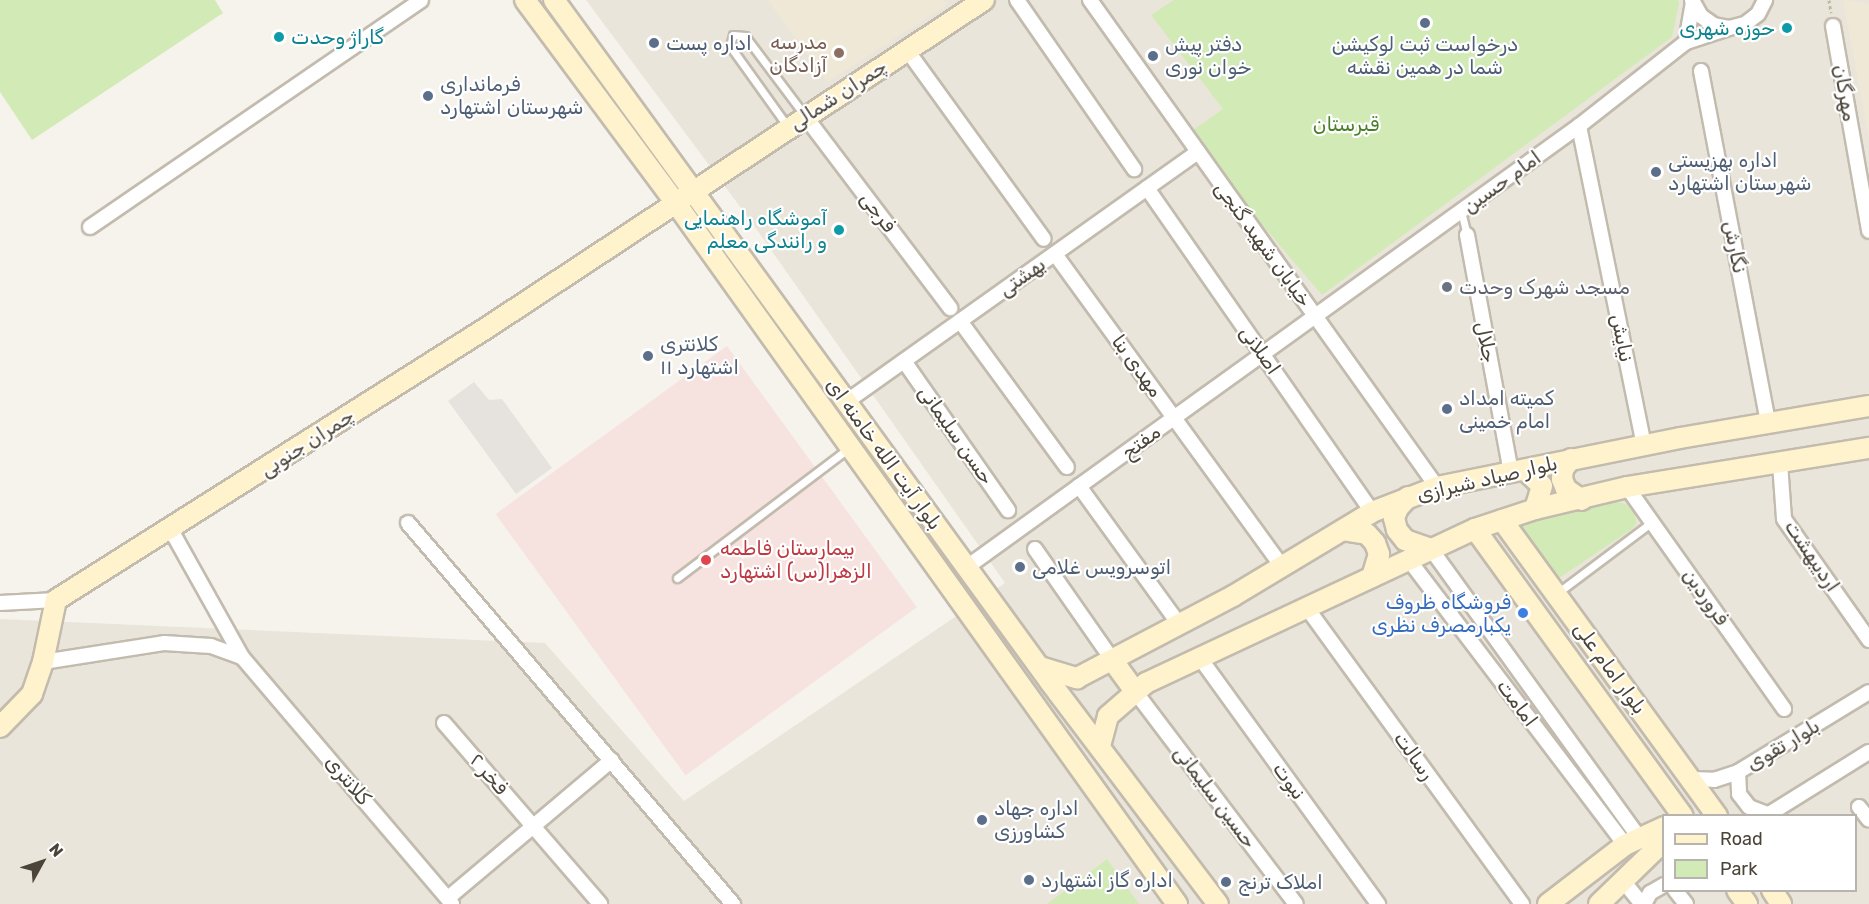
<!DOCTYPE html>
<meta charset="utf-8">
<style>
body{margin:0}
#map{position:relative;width:1869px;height:904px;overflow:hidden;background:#f6f3ec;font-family:Rubik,"Noto Naskh Arabic",sans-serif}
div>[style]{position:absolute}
.residential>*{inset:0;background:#eae5da}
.industrial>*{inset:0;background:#e6e2dd}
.education>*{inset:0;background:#efe8d6}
.medical>*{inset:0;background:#f6e3e0;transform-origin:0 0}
.green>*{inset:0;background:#d2eab5}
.path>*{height:3px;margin-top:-1.5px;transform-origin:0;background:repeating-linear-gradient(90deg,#c4b79f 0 3px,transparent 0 6px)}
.roads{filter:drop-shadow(2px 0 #c2bbae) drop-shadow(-2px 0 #c2bbae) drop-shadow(0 2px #c2bbae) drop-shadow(0 -2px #c2bbae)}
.lane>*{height:7px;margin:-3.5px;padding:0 3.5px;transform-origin:3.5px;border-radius:3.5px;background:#fff}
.street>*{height:14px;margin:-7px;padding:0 7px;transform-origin:7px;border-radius:7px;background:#fff}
.secondary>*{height:20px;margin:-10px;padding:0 10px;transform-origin:10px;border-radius:10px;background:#fff3cd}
.dots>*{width:16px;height:16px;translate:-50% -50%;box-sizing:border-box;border:3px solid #fff;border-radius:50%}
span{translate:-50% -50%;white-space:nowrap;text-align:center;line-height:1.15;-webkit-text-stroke:4.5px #fff;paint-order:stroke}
.culture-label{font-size:20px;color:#0d838f}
.right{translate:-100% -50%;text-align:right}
.left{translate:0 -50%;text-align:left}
.education-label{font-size:20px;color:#785e54}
.service-label{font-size:20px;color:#4e5e75}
.street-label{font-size:20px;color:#4b4439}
.park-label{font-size:20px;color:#4a7f2a}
.worship-label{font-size:20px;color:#5b616d}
.health-label{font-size:20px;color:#be3a42}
.shop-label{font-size:20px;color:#366cbe}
.legend{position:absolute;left:1662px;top:814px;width:195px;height:78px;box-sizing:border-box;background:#fff;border:2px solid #b7b4b0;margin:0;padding:8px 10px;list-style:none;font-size:18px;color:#4b4439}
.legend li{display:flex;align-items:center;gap:12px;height:30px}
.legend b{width:30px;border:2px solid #b7b4b0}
.north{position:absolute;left:12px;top:832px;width:60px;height:60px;-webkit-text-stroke:4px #fff;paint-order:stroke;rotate:50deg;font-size:16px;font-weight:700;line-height:24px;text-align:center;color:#4b4439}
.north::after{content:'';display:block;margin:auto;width:21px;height:27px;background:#4b4439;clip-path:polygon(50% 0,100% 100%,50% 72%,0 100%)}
</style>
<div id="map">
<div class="residential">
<div style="clip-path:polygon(evenodd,586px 0,1869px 0,1869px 904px,0 904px,0 619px,545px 643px,684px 801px,1005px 583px,750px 220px,586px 0,1664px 816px,1856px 816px,1856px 890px,1664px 890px,1664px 816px)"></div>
</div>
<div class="industrial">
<div style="clip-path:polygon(474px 382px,489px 400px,502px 399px,552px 468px,516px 494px,448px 401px)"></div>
</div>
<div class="education">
<div style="clip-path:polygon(768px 0,944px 0,948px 4px,828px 82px)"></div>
<div style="clip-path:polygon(1843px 0,1869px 4px,1869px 139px)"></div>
</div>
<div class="medical">
<div style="left:727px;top:346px;width:323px;height:286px;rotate:54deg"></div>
</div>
<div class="green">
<div style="clip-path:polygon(0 0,215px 0,223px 13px,32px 140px,0 92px)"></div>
<div style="clip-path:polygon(1174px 0,1678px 0,1679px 3px,1672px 37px,1322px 295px,1186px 135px,1223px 109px,1151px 15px)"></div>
<div style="clip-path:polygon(1616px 502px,1626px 504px,1634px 513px,1637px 523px,1632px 529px,1556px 580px,1519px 527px,1523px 516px)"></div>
<div style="clip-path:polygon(1107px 859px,1139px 904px,1047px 904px,1101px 864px)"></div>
</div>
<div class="path">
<div style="left:1829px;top:0;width:13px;rotate:81deg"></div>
</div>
<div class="roads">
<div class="lane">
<div style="left:788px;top:127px;width:100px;rotate:-125.6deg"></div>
<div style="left:730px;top:46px;width:11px;rotate:-75deg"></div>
<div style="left:733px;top:35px;width:12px;rotate:5deg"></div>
<div style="left:745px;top:36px;width:100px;rotate:53.1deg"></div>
<div style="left:1461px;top:211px;width:25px;rotate:76deg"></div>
<div style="left:677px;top:578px;width:216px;rotate:-37.1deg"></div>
<div style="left:1556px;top:594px;width:120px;rotate:-36.9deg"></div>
</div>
<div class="street">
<div style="left:1017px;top:0;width:206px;rotate:55.3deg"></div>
<div style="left:1090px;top:0;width:598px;rotate:54.53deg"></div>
<div style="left:1692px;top:0;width:18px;rotate:61deg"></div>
<div style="left:1701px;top:16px;width:16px;rotate:35deg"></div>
<div style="left:1714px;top:25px;width:15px;rotate:11deg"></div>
<div style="left:1729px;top:28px;width:16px;rotate:-14deg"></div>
<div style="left:1745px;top:24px;width:16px;rotate:-38deg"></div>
<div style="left:1758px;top:14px;width:16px;rotate:-63deg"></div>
<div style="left:1833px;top:26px;width:208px;rotate:80deg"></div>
<div style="left:1686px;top:42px;width:41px;rotate:-80.1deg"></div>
<div style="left:907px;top:50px;width:233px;rotate:54.1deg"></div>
<div style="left:1701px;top:71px;width:357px;rotate:79.2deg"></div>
<div style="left:805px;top:116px;width:241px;rotate:52.9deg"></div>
<div style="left:1579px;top:126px;width:326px;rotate:78.5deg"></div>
<div style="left:1147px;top:188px;width:394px;rotate:55.2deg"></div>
<div style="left:90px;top:227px;width:401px;rotate:-34.4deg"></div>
<div style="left:1467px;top:235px;width:241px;rotate:79.5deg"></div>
<div style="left:1055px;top:254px;width:386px;rotate:54deg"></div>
<div style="left:960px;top:321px;width:181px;rotate:53.8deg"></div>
<div style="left:904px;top:361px;width:182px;rotate:55.1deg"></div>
<div style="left:846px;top:402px;width:432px;rotate:-35.4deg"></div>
<div style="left:1780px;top:463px;width:56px;rotate:85.9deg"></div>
<div style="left:1784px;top:519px;width:148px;rotate:54.9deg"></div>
<div style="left:1079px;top:486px;width:170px;rotate:54.1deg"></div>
<div style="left:1627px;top:487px;width:272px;rotate:54.7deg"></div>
<div style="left:408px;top:523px;width:501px;rotate:49.54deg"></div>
<div style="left:171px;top:530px;width:145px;rotate:60.8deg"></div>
<div style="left:242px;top:657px;width:324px;rotate:49.6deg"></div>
<div style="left:1035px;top:549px;width:136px;rotate:55.1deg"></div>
<div style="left:1431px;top:549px;width:355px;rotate:54.2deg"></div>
<div style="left:1409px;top:560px;width:358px;rotate:52.8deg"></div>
<div style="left:967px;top:567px;width:754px;rotate:-35.78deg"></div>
<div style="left:1579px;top:126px;width:136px;rotate:-38.1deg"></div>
<div style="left:1686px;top:42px;width:45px;rotate:-18deg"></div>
<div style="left:0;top:603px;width:56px;rotate:-3.1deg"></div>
<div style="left:1307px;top:608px;width:366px;rotate:54deg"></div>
<div style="left:1200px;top:658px;width:304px;rotate:54.1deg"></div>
<div style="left:43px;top:662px;width:122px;rotate:-8.9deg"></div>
<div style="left:164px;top:643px;width:47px;rotate:3.7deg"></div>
<div style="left:211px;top:646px;width:33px;rotate:20deg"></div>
<div style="left:1134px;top:690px;width:268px;rotate:52.9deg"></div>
<div style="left:444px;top:723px;width:239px;rotate:49.2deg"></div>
<div style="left:1738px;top:772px;width:22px;rotate:87deg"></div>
<div style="left:1739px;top:794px;width:16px;rotate:52deg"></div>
<div style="left:1749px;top:807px;width:19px;rotate:21deg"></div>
<div style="left:1691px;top:779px;width:23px;rotate:2deg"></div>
<div style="left:1714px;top:780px;width:25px;rotate:-18deg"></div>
<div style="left:1738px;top:772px;width:153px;rotate:-31.4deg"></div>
<div style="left:1859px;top:807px;width:16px;rotate:52deg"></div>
<div style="left:1766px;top:816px;width:121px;rotate:-31.9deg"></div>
<div style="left:1624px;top:882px;width:28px;rotate:51deg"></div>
<div style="left:1675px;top:890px;width:18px;rotate:52deg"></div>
<div style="left:448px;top:898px;width:214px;rotate:-40.1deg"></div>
<div style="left:1644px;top:904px;width:13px;rotate:-61deg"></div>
<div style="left:1650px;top:893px;width:16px;rotate:-30deg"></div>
</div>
<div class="secondary">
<div style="left:525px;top:0;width:252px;rotate:53.4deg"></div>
<div style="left:675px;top:202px;width:863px;rotate:54.43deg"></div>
<div style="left:554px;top:0;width:843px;rotate:53.97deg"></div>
<div style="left:1050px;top:682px;width:278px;rotate:52.9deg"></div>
<div style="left:1571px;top:459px;width:13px;rotate:129deg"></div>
<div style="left:1563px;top:469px;width:10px;rotate:96deg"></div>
<div style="left:1562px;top:479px;width:11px;rotate:68deg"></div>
<div style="left:1566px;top:489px;width:19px;rotate:35deg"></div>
<div style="left:1525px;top:470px;width:23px;rotate:43deg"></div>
<div style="left:1542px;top:486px;width:24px;rotate:107deg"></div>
<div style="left:1408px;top:497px;width:15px;rotate:132deg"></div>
<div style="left:1398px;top:508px;width:11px;rotate:112deg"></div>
<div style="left:1394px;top:518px;width:12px;rotate:76deg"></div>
<div style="left:1397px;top:530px;width:13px;rotate:51deg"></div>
<div style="left:1405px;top:540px;width:28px;rotate:19deg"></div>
<div style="left:1502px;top:520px;width:366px;rotate:54deg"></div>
<div style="left:1475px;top:529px;width:354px;rotate:54.1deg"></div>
<div style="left:1343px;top:530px;width:24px;rotate:9deg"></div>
<div style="left:1367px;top:534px;width:12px;rotate:48deg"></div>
<div style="left:1375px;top:543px;width:12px;rotate:70deg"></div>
<div style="left:1379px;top:554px;width:24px;rotate:107deg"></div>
<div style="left:1113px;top:661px;width:36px;rotate:54deg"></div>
<div style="left:1040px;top:667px;width:39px;rotate:17deg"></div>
<div style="left:1077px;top:678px;width:176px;rotate:-27.7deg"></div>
<div style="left:1233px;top:596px;width:162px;rotate:-31.1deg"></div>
<div style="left:1372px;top:512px;width:70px;rotate:-21deg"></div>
<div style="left:1437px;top:487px;width:248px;rotate:-11.4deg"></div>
<div style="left:1680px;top:438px;width:192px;rotate:-9.6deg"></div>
<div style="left:0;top:727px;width:46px;rotate:-45.9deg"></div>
<div style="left:32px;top:694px;width:34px;rotate:-71deg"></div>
<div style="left:43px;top:662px;width:63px;rotate:-78.2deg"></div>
<div style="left:56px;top:600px;width:511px;rotate:-32.29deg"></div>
<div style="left:488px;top:327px;width:594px;rotate:-33.4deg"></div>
<div style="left:1100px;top:746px;width:31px;rotate:-75deg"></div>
<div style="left:1108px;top:716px;width:50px;rotate:-41deg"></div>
<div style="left:1146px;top:683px;width:363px;rotate:-25.1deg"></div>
<div style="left:1475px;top:529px;width:63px;rotate:-18.4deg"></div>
<div style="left:1535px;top:509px;width:95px;rotate:-13.4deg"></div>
<div style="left:1627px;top:487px;width:245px;rotate:-9.2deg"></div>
<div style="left:1737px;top:890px;width:17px;rotate:54deg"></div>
<div style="left:1772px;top:890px;width:17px;rotate:57deg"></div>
<div style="left:1548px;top:904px;width:97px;rotate:-37.5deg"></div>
<div style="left:1625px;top:845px;width:43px;rotate:-24.8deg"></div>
<div style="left:1599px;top:904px;width:91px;rotate:-44.1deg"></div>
</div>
</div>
<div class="dots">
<div style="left:1425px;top:23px;background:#5c6f8a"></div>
<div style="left:1787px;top:28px;background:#0f9aa8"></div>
<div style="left:279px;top:37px;background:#0f9aa8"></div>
<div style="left:654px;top:43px;background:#5c6f8a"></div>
<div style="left:839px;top:53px;background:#8d6e63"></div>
<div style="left:1153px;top:56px;background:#5c6f8a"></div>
<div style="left:428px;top:96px;background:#5c6f8a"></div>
<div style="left:1656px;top:172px;background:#5c6f8a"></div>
<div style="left:839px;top:230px;background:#0f9aa8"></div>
<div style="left:1447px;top:287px;background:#6b7280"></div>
<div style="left:648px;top:356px;background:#5c6f8a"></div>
<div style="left:1447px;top:409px;background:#5c6f8a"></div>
<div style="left:706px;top:560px;background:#e0444e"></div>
<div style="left:1020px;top:567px;background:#5c6f8a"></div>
<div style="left:1523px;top:613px;background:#3f7fe0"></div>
<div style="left:982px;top:820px;background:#5c6f8a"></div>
<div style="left:1029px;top:880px;background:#5c6f8a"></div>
<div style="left:1226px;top:882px;background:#5c6f8a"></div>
</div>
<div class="culture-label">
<span class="right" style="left:1775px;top:28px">حوزه شهری</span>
<span class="left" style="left:291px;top:37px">گاراژ وحدت</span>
<span class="right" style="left:827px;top:230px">آموشگاه راهنمایی<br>و رانندگی معلم</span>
</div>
<div class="education-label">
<span class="right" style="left:827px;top:54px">مدرسه<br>آزادگان</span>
</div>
<div class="service-label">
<span class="left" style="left:666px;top:43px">اداره پست</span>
<span class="left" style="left:1165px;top:56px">دفتر پیش<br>خوان نوری</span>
<span style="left:1425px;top:56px">درخواست ثبت لوکیشن<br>شما در همین نقشه</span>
<span class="left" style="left:440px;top:96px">فرمانداری<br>شهرستان اشتهارد</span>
<span class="left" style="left:1668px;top:172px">اداره بهزیستی<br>شهرستان اشتهارد</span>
<span class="left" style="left:660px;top:356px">کلانتری<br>۱۱ اشتهارد</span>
<span class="left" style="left:1459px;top:410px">کمیته امداد<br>امام خمینی</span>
<span class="left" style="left:1032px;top:567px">اتوسرویس غلامی</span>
<span class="left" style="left:994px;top:820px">اداره جهاد<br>کشاورزی</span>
<span class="left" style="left:1041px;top:880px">اداره گاز اشتهارد</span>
<span class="left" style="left:1238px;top:882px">املاک ترنج</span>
</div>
<div class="street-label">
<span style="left:1845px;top:93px;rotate:80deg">مهرگان</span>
<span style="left:838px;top:95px;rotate:-33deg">چمران شمالی</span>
<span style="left:1502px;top:182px;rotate:-36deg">امام حسین</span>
<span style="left:878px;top:212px;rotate:53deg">فرجی</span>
<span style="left:1263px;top:244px;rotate:54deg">خیابان شهید گنجی</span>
<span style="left:1735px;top:247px;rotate:79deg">نگارش</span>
<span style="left:1022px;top:277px;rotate:-35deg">بهشتی</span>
<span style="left:1622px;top:338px;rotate:79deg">نیایش</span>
<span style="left:1486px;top:342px;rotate:79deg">جلال</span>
<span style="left:1260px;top:350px;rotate:55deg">اصلانی</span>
<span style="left:1137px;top:366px;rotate:54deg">مهدی بنا</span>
<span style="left:956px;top:435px;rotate:55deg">حسن سلیمانی</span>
<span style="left:1141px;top:442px;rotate:-36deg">مفتح</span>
<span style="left:307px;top:443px;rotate:-33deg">چمران جنوبی</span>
<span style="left:884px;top:454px;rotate:54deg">بلوار آیت الله خامنه ای</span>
<span style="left:1487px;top:479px;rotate:-13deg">بلوار صیاد شیرازی</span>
<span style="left:1812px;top:556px;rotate:56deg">اردیبهشت</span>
<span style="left:1706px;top:597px;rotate:55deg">فروردین</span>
<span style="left:1610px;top:668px;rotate:54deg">بلوار امام علی</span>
<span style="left:1517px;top:703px;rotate:53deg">امامت</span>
<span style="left:1783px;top:745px;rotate:-31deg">بلوار تقوی</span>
<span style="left:1414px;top:756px;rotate:54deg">رسالت</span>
<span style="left:489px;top:774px;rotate:49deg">فخر ۲</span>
<span style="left:348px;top:780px;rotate:50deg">کلانتری</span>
<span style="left:1289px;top:781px;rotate:54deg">نبوت</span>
<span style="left:1215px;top:797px;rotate:53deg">حسین سلیمانی</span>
</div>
<div class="park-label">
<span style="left:1346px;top:124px">قبرستان</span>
</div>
<div class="worship-label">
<span class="left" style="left:1459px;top:287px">مسجد شهرک وحدت</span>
</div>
<div class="health-label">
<span class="left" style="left:720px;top:560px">بیمارستان فاطمه<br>الزهرا(س) اشتهارد</span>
</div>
<div class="shop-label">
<span class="right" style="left:1511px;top:614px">فروشگاه ظروف<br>یکبارمصرف نظری</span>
</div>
<ul class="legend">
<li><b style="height:8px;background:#fff3cd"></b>Road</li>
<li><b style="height:16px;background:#d2eab5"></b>Park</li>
</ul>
<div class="north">N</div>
</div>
